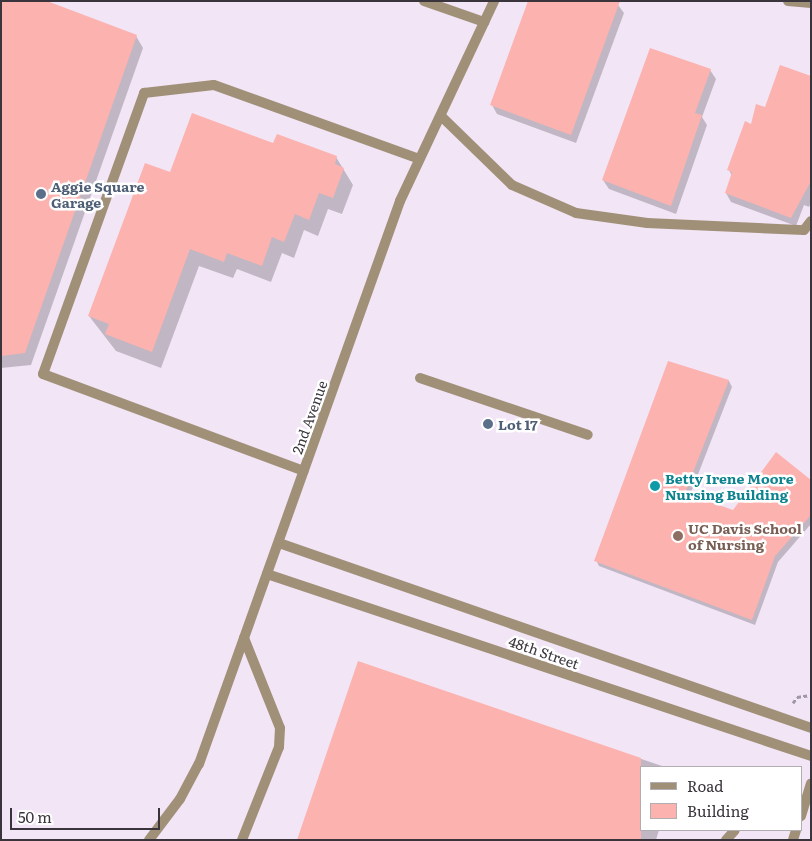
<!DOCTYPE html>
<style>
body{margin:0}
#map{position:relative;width:812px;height:841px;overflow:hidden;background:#f2e5f6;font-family:Literata,serif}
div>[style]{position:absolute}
.shadow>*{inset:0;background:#0003}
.building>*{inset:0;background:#fcb2af}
.path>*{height:3px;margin-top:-1.5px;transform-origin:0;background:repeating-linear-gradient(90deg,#a097a4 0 4px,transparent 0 6.5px)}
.service>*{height:10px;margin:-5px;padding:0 5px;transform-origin:5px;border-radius:5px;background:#a19078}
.minor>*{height:10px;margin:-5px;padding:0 5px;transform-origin:5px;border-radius:5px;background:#a19078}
.tertiary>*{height:10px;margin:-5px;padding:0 5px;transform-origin:5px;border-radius:5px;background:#a19078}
.dots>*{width:14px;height:14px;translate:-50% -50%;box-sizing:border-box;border:2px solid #fff;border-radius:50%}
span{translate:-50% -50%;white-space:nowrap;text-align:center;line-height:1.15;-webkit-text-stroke:5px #fff;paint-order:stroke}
.service-label{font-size:14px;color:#4e5e75;font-weight:700}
.left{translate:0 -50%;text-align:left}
.street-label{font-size:14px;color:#3a353c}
.culture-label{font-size:14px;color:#0d838f;font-weight:700}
.education-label{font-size:14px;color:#785e54;font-weight:700}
.frame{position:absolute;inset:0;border:2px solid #3a353c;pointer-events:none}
.legend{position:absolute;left:640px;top:766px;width:162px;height:65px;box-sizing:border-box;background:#fff;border:1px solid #b0aeb1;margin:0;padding:6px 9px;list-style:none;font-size:15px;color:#3a353c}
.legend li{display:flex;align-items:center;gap:10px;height:25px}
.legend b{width:25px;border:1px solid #b0aeb1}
.scale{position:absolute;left:10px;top:808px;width:150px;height:22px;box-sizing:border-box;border:2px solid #3a353c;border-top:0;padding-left:6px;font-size:15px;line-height:18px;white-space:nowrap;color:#3a353c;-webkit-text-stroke:4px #fff;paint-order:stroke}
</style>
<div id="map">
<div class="shadow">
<div style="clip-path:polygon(1px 1px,136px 36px,143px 48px,31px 365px,1px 368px)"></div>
<div style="clip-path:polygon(618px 5px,624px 13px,576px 143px,497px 114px,492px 105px)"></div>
<div style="clip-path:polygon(710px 70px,716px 79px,702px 117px,707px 125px,676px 214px,609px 189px,603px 180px)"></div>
<div style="clip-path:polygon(811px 77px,811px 202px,809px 207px,804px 205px,796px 226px,731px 202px,726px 193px,732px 176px,729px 170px,752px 125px,766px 109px)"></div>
<div style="clip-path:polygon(274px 145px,336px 157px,353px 185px,342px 214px,328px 209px,318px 236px,304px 230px,294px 258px,282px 253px,271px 282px,237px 269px,233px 278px,199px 266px,161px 368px,116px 351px,89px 316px,171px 174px)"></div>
<div style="clip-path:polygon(669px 363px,729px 381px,732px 387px,690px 495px,733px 511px,811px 481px,811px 524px,778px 562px,755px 625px,599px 566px,596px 560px)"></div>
<div style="clip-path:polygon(359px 663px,665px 767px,641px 767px,641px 830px,659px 830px,656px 840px,298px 840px)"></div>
</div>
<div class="building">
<div style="clip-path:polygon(1px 1px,47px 1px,137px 35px,25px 353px,1px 356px)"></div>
<div style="clip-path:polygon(528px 1px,620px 1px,571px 135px,490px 105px)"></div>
<div style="clip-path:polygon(650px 48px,711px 69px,695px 113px,702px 115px,671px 206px,602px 180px)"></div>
<div style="clip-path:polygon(780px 65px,811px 76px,811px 181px,791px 218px,725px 193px,732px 172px,727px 170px,745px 121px,751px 124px,756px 104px,765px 107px)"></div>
<div style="clip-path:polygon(192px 113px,273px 143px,277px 134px,337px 156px,335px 164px,344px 168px,333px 198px,319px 193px,309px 220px,295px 214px,284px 242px,272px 237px,262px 266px,227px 253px,224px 262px,190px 249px,152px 352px,105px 334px,109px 324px,88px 316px,145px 163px,170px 172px)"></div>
<div style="clip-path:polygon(668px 361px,729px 380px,685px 493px,733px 510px,776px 452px,811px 480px,811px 515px,775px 556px,752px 620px,594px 561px)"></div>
<div style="clip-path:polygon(358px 661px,641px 758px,641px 840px,297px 840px)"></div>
</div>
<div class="path">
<div style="left:793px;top:703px;width:7px;rotate:-56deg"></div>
<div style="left:797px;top:697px;width:14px;rotate:-8deg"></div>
</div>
<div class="service">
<div style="left:424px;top:1px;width:64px;rotate:19.3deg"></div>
<div style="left:788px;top:1px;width:23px;rotate:5deg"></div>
<div style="left:441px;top:116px;width:99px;rotate:44.2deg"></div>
<div style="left:512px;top:185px;width:70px;rotate:23.6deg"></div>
<div style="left:576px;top:213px;width:72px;rotate:8deg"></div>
<div style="left:647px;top:223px;width:157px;rotate:2.6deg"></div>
<div style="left:804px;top:230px;width:11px;rotate:-52deg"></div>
<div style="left:43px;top:374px;width:299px;rotate:-70.2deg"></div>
<div style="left:144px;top:93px;width:70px;rotate:-6.5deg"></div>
<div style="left:214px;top:85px;width:218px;rotate:19.8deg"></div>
<div style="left:420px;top:378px;width:177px;rotate:18.7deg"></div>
<div style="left:801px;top:816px;width:34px;rotate:-73deg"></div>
<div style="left:242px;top:840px;width:100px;rotate:-68.3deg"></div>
<div style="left:279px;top:747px;width:19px;rotate:-87deg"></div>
<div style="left:280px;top:728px;width:97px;rotate:-111.8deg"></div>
<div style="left:726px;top:840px;width:13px;rotate:-48deg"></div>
<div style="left:793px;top:840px;width:10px;rotate:-73deg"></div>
</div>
<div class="minor">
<div style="left:43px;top:374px;width:278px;rotate:20.4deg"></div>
<div style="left:279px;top:543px;width:563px;rotate:19.17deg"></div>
<div style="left:267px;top:574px;width:574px;rotate:18.5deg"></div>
</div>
<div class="tertiary">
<div style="left:149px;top:840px;width:51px;rotate:-52.9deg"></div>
<div style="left:180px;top:799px;width:40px;rotate:-62deg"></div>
<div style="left:199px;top:764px;width:598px;rotate:-70.35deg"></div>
<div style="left:400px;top:201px;width:221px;rotate:-64.8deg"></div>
</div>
<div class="dots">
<div style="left:41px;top:194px;background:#5c6f8a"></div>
<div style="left:488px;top:424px;background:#5c6f8a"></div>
<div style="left:655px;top:486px;background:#0f9aa8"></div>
<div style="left:678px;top:536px;background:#8d6e63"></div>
</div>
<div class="service-label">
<span class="left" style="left:51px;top:194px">Aggie Square<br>Garage</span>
<span class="left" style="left:498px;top:424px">Lot 17</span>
</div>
<div class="street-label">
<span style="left:309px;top:417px;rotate:-70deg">2nd Avenue</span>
<span style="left:544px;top:652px;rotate:19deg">48th Street</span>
</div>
<div class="culture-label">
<span class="left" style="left:665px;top:486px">Betty Irene Moore<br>Nursing Building</span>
</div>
<div class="education-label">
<span class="left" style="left:688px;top:536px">UC Davis School<br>of Nursing</span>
</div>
<div class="frame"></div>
<ul class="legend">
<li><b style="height:6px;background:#a19078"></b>Road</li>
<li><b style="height:14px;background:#fcb2af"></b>Building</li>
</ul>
<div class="scale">50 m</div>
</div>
